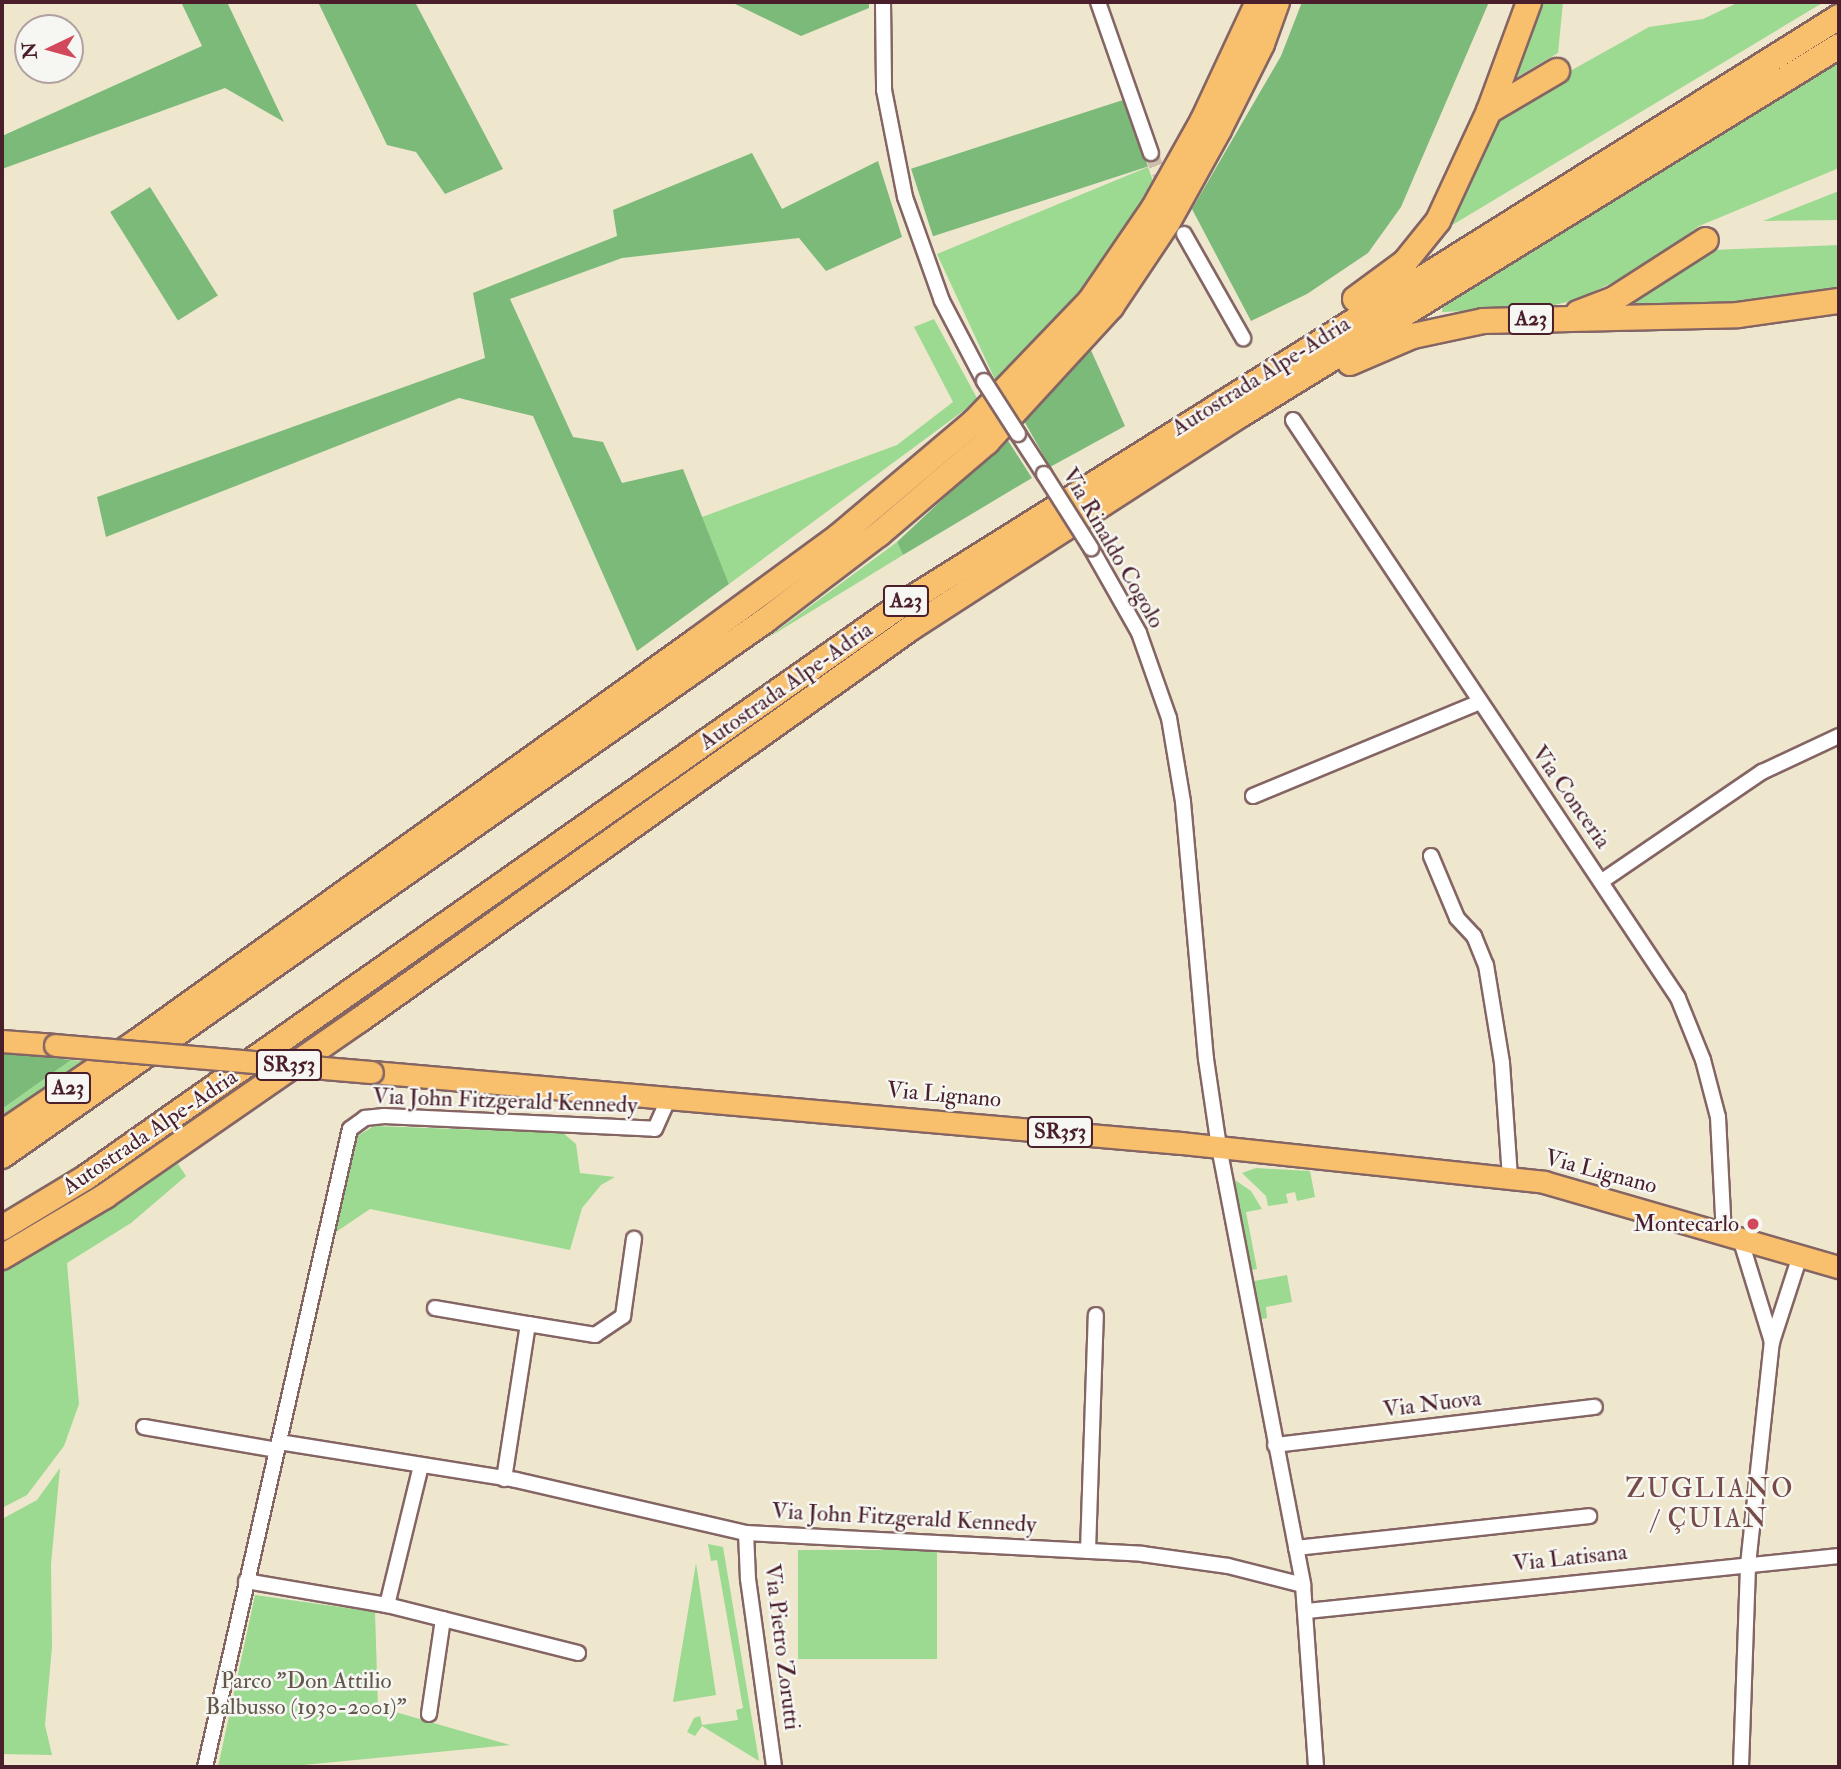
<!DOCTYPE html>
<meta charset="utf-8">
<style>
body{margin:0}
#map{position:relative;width:1841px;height:1769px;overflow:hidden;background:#efe6ce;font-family:"IM FELL Double Pica",serif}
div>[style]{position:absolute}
.green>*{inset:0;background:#9bda90;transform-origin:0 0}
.forest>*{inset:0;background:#7cba7a;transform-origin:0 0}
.minor-tunnel>*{height:14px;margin-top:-7px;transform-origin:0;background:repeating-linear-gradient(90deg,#cebead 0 14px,transparent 0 21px)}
.roads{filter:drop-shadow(2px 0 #846564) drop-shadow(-2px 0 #846564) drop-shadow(0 2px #846564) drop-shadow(0 -2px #846564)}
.minor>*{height:14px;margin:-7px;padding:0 7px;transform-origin:7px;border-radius:7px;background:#fff}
.primary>*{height:21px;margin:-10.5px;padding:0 10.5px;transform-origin:10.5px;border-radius:10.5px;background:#f8bf6c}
.motorway>*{height:24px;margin:-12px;padding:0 12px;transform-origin:12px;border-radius:12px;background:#f8bf6c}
.bridges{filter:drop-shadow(2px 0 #846564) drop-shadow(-2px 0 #846564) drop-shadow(0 2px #846564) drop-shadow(0 -2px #846564)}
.minor-bridge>*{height:14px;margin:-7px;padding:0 7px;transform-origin:7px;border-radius:7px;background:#fff}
.primary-bridge>*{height:21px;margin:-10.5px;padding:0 10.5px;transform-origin:10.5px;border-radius:10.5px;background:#f8bf6c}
.dots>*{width:19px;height:19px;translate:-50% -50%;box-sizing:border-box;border:4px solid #f6f6f2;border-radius:50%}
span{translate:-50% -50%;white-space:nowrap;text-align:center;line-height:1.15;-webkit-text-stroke:5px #f6f6f2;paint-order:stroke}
.shield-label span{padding:2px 5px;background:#f6f6f2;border:2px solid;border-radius:5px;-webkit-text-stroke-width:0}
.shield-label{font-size:21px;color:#4a1f2b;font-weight:700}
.street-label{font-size:23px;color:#4a1f2b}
.poi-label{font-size:23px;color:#4a1f2b}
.right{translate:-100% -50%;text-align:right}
.park-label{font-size:23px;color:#625749}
.quarter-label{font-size:26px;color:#774c48;letter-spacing:2px}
.frame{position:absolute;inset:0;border:4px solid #4a1f2b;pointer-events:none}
.north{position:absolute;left:14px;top:14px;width:70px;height:70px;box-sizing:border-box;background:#f6f6f2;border:2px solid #b1a0a2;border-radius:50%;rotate:265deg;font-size:19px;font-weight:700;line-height:28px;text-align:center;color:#4a1f2b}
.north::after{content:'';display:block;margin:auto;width:24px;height:32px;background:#d1495b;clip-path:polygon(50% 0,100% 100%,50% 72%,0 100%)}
</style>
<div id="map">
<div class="green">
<div style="clip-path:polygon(1536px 2px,1563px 2px,1558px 53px,1512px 80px)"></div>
<div style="clip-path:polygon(1739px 2px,1824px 2px,1434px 236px,1500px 116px,1536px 90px,1649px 27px,1703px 19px)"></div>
<div style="clip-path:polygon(1839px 57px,1839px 168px,1699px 226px,1647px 266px,1576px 300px,1541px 308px,1442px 312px,1443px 303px)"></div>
<div style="clip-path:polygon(1148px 167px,1153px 181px,1111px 250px,1080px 293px,997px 384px,937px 254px)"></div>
<div style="clip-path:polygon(1839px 191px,1839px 220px,1763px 221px)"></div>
<div style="clip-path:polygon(1839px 245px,1839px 291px,1773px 302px,1635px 305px,1635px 300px,1711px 250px)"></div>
<div style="clip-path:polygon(934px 319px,978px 400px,729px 584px,702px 517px,897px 445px,953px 402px,914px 327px)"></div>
<div style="clip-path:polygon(897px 542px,903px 555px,766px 639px)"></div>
<div style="clip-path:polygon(71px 1060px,93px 1062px,2px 1121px,2px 1109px)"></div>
<div style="clip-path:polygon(374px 1126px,563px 1133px,576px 1144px,580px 1173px,615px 1177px,601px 1185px,582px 1208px,570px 1250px,370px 1209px,333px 1234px,354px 1138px)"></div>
<div style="clip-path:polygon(178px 1164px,186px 1176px,131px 1223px,67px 1263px,79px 1404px,64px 1446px,27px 1495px,2px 1508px,2px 1272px)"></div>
<div style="clip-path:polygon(1256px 1168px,1310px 1171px,1315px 1197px,1297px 1201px,1295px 1192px,1286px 1194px,1288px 1203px,1268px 1206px,1266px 1196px,1242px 1173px)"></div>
<div style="clip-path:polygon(1235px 1180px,1251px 1191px,1262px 1209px,1246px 1212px,1257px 1269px,1247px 1271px)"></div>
<div style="clip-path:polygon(1287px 1275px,1292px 1302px,1266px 1307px,1267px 1318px,1256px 1320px,1249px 1282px)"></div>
<div style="clip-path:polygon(60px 1468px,51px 1564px,52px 1647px,45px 1725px,52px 1755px,2px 1754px,2px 1519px,37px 1500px)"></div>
<div style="clip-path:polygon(708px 1544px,723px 1547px,759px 1761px,702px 1726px,695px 1736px,687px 1732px,694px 1718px,700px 1716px,702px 1725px,738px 1720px,736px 1710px,743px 1708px,717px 1560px,711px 1561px)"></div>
<div style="left:798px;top:1550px;width:139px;height:109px"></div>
<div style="clip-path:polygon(696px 1563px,716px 1695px,673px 1702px)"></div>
<div style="clip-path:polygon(255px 1595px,375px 1612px,378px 1707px,510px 1745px,283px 1767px,218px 1767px)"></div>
</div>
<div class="forest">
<div style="clip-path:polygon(181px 2px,227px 2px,284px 122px,225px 88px,2px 169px,2px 136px,202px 46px)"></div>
<div style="clip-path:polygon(318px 2px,415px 2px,503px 169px,445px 194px,416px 152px,387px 145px)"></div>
<div style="clip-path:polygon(731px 2px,869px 2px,869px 8px,801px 36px)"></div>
<div style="clip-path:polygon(1302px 2px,1489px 2px,1401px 207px,1368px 253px,1307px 294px,1251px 321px,1192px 209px,1281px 56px)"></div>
<div style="left:1126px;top:99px;width:71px;height:226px;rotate:72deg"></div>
<div style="clip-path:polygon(752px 153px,782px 209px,878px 161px,902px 237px,826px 271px,799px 238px,622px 258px,510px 299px,573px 437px,603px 442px,622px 483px,683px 469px,729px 584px,637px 651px,533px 416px,459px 398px,106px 537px,97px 497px,485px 358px,473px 293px,617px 236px,613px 210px)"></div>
<div style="left:150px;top:187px;width:128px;height:47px;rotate:58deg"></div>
<div style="clip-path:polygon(1090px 348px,1125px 426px,1050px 467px,1023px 419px)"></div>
<div style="clip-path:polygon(1007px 439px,1032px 478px,903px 555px,897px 542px)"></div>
<div style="clip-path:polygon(2px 1052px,71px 1060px,2px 1109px)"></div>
</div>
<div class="minor-tunnel">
<div style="left:1151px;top:153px;width:41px;rotate:68.5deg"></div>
</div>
<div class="roads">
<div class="minor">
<div style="left:883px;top:2px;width:88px;rotate:89.3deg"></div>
<div style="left:884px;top:90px;width:109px;rotate:78.9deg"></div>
<div style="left:905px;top:197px;width:110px;rotate:70.4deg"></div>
<div style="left:942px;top:301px;width:90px;rotate:62.3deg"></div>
<div style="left:1098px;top:2px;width:160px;rotate:70.7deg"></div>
<div style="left:1184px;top:234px;width:120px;rotate:60.4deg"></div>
<div style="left:1293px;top:420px;width:694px;rotate:56.33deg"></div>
<div style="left:1678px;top:998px;width:67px;rotate:68deg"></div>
<div style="left:1703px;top:1060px;width:59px;rotate:75.3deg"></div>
<div style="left:1718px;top:1117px;width:117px;rotate:87.1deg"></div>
<div style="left:1018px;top:434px;width:48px;rotate:57deg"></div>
<div style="left:1091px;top:548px;width:98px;rotate:60.5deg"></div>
<div style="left:1139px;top:633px;width:90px;rotate:70.6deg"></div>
<div style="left:1169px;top:718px;width:85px;rotate:80.5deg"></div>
<div style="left:1183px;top:802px;width:258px;rotate:84.9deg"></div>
<div style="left:1206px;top:1059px;width:89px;rotate:81.6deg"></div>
<div style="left:1219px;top:1147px;width:446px;rotate:79.1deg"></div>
<div style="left:1303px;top:1585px;width:182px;rotate:85.9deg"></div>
<div style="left:1253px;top:796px;width:243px;rotate:-22.5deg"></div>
<div style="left:1431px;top:856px;width:67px;rotate:67.2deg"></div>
<div style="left:1457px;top:918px;width:25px;rotate:47deg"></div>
<div style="left:1474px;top:936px;width:31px;rotate:68deg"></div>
<div style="left:1486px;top:965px;width:99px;rotate:80.7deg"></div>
<div style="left:1502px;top:1063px;width:115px;rotate:86deg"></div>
<div style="left:1602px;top:881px;width:194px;rotate:-34.3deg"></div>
<div style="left:1762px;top:772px;width:85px;rotate:-25.1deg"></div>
<div style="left:1740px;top:1238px;width:109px;rotate:72.9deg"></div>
<div style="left:435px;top:1308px;width:94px;rotate:9.8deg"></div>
<div style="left:528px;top:1324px;width:157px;rotate:98.8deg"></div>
<div style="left:528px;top:1324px;width:68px;rotate:9.3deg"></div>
<div style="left:595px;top:1335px;width:34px;rotate:-34deg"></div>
<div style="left:623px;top:1316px;width:78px;rotate:-81.9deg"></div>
<div style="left:144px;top:1427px;width:135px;rotate:9.8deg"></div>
<div style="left:279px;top:1442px;width:240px;rotate:9.1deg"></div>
<div style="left:516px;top:1480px;width:236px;rotate:13deg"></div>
<div style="left:746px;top:1533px;width:397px;rotate:3deg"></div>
<div style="left:1142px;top:1554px;width:87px;rotate:7.9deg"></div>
<div style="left:1228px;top:1566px;width:77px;rotate:14.2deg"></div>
<div style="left:1275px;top:1445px;width:322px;rotate:-6.8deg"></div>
<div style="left:746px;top:1533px;width:46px;rotate:87.5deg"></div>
<div style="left:748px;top:1579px;width:190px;rotate:82.1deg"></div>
<div style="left:1296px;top:1548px;width:295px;rotate:-6.2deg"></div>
<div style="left:1088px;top:1551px;width:236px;rotate:-88.1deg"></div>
<div style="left:246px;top:1581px;width:143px;rotate:9.7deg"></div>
<div style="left:387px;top:1605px;width:144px;rotate:-76.3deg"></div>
<div style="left:387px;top:1605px;width:197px;rotate:14.1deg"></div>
<div style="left:1307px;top:1611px;width:535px;rotate:-5.9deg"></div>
<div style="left:429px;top:1714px;width:96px;rotate:-81.6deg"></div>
<div style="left:205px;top:1767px;width:654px;rotate:-77.2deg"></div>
<div style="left:350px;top:1129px;width:19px;rotate:-36deg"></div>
<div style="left:365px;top:1118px;width:19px;rotate:-6deg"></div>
<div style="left:384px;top:1116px;width:271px;rotate:2.7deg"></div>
<div style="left:655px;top:1129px;width:34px;rotate:-66deg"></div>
<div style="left:1741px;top:1767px;width:202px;rotate:-88deg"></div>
<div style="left:1748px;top:1565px;width:224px;rotate:-83.9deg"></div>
<div style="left:1772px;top:1342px;width:90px;rotate:-72deg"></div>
</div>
<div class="primary">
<div style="left:2px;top:1041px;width:53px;rotate:4.3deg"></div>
<div style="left:372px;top:1072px;width:812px;rotate:5.02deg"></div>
<div style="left:1181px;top:1143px;width:365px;rotate:6.1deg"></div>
<div style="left:1544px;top:1182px;width:307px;rotate:16.1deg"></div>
</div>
<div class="motorway">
<div style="left:1489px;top:111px;width:79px;rotate:-30.5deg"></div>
<div style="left:1355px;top:299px;width:62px;rotate:-36.5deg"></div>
<div style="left:1405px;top:262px;width:53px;rotate:-51.2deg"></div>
<div style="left:1438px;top:221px;width:121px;rotate:-65.1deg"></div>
<div style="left:1489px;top:111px;width:116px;rotate:-69.8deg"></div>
<div style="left:1578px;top:313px;width:39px;rotate:-21deg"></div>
<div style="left:1614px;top:299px;width:109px;rotate:-32.7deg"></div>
<div style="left:1350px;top:363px;width:69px;rotate:-23.2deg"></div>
<div style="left:1413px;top:336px;width:72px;rotate:-12.1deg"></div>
<div style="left:1483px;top:321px;width:255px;rotate:-1.3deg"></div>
<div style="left:1738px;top:315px;width:102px;rotate:-7.9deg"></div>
<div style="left:2px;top:1133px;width:161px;rotate:-34.1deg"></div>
<div style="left:135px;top:1043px;width:692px;rotate:-35.64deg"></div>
<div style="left:697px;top:640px;width:176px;rotate:-36.2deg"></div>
<div style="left:839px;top:536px;width:177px;rotate:-40.2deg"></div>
<div style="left:974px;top:422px;width:168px;rotate:-46.2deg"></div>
<div style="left:1090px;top:301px;width:112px;rotate:-55.6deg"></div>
<div style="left:1153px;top:209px;width:102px;rotate:-60.7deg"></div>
<div style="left:1203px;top:120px;width:130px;rotate:-65deg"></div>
<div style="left:2px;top:1156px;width:933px;rotate:-35.05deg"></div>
<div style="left:766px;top:620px;width:142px;rotate:-37.3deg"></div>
<div style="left:879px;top:534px;width:142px;rotate:-40.4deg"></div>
<div style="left:987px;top:442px;width:183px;rotate:-47.4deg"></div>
<div style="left:1111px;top:307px;width:102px;rotate:-56.2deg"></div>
<div style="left:1168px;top:222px;width:105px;rotate:-61deg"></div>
<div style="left:1219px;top:130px;width:96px;rotate:-63.4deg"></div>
<div style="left:1262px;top:44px;width:45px;rotate:-70.3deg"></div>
<div style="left:2px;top:1228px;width:97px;rotate:-31.1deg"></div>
<div style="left:85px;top:1178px;width:993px;rotate:-35.08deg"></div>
<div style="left:898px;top:607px;width:1111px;rotate:-32.09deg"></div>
<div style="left:2px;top:1257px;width:120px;rotate:-30.6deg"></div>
<div style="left:105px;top:1196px;width:308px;rotate:-34.7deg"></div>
<div style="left:358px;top:1021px;width:678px;rotate:-35.4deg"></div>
<div style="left:911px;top:628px;width:394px;rotate:-32.9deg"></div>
<div style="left:1242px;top:414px;width:701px;rotate:-31.65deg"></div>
</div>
</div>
<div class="bridges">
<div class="minor-bridge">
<div style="left:984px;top:381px;width:63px;rotate:57.3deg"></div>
<div style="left:1044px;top:474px;width:88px;rotate:57.6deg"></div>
</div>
<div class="primary-bridge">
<div style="left:55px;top:1045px;width:318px;rotate:4.9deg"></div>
</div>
</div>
<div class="dots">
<div style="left:1753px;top:1224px;background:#d1495b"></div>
</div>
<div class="shield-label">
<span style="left:1531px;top:319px">A23</span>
<span style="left:906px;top:601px">A23</span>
<span style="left:289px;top:1065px">SR353</span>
<span style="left:68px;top:1088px">A23</span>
<span style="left:1060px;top:1132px">SR353</span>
</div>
<div class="street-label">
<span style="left:1261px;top:376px;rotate:-32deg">Autostrada Alpe-Adria</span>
<span style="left:1113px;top:548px;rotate:60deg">Via Rinaldo Cogolo</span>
<span style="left:786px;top:686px;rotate:-35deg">Autostrada Alpe-Adria</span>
<span style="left:1571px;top:797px;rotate:55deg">Via Conceria</span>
<span style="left:944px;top:1095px;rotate:5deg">Via Lignano</span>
<span style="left:505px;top:1101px;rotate:2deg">Via John Fitzgerald Kennedy</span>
<span style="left:150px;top:1132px;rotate:-34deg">Autostrada Alpe-Adria</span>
<span style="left:1601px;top:1172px;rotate:15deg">Via Lignano</span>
<span style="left:1432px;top:1404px;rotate:-7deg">Via Nuova</span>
<span style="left:904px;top:1518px;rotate:3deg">Via John Fitzgerald Kennedy</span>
<span style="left:1570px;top:1558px;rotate:-6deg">Via Latisana</span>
<span style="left:782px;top:1647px;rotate:83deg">Via Pietro Zorutti</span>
</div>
<div class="poi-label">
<span class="right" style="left:1739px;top:1224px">Montecarlo</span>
</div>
<div class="park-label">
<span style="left:306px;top:1694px">Parco "Don Attilio<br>Balbusso (1930-2001)"</span>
</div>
<div class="quarter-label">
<span style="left:1710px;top:1505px">ZUGLIANO<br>/ ÇUIAN</span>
</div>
<div class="frame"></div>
<div class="north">N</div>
</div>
